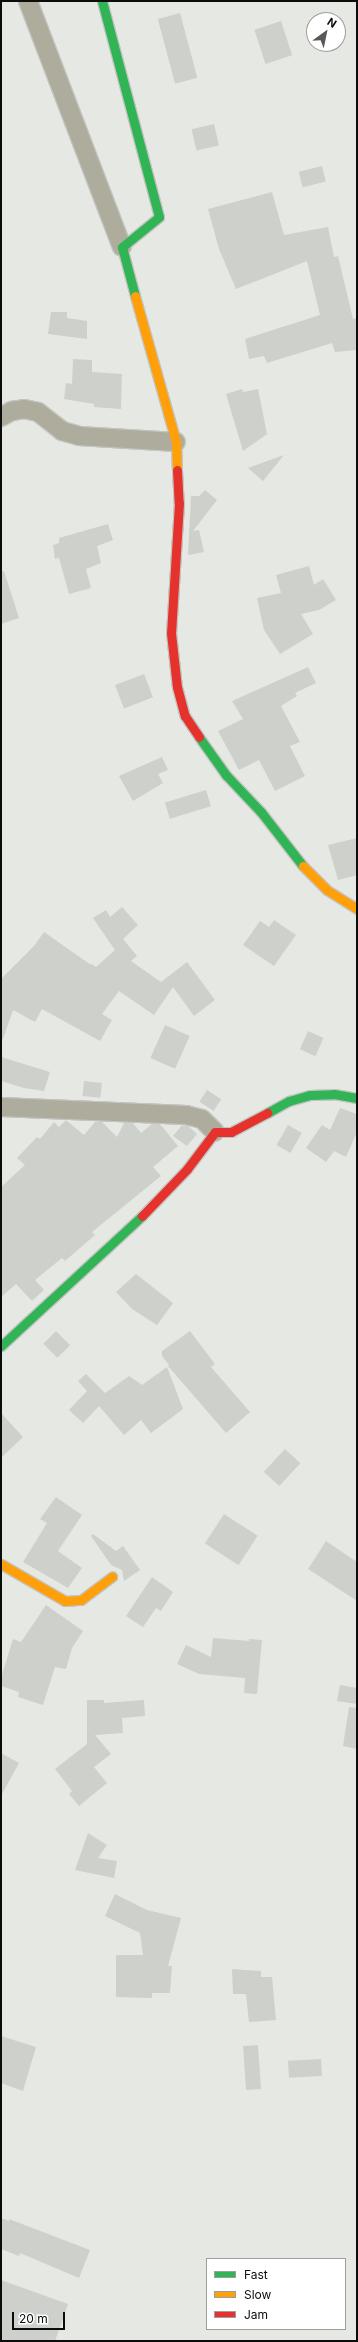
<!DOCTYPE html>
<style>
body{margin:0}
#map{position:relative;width:358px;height:2342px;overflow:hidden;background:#e6e8e3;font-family:Inter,sans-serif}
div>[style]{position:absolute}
.building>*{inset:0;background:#ced0cc;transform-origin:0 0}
.roads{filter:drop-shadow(1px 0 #c3c4c1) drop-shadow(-1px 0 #c3c4c1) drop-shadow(0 1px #c3c4c1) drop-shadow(0 -1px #c3c4c1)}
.street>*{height:18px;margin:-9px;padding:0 9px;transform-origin:9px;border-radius:9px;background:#aeac9c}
.fast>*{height:9px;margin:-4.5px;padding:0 4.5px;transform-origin:4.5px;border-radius:4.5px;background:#30b455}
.slow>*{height:9px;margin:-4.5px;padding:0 4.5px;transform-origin:4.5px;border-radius:4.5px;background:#ff9f0a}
.jam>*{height:9px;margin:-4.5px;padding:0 4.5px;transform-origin:4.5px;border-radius:4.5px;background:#e5322d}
span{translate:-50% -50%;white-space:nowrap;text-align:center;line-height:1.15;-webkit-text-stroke:3px #fff;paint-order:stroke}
.frame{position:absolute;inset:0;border:2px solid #0c0c0a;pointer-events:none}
.legend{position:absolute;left:206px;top:2258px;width:140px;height:72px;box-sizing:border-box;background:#fff;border:1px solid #9e9e9d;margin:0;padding:5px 7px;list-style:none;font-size:12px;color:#0c0c0a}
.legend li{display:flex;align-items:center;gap:8px;height:20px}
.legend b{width:20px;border:1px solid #9e9e9d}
.north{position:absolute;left:306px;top:12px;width:40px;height:40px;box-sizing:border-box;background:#fff;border:1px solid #9e9e9d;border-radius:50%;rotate:33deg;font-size:11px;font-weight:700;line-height:16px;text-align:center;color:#0c0c0a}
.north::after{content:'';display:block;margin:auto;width:14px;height:18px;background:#585956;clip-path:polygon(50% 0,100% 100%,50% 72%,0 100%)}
.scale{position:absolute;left:12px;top:2312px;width:53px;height:18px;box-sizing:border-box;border:2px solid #0c0c0a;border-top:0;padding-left:5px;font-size:12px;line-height:14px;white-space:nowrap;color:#0c0c0a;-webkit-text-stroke:3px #fff;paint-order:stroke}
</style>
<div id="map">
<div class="building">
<div style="left:180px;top:13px;width:67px;height:23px;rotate:75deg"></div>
<div style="left:281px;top:21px;width:36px;height:28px;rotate:72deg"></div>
<div style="left:214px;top:124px;width:22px;height:23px;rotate:77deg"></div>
<div style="left:322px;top:166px;width:16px;height:24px;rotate:76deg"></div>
<div style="clip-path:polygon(272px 192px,284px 235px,328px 227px,334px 257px,338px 256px,353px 319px,357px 318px,357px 350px,335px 352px,332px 343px,267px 363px,264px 356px,249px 359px,245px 339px,320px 315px,307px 261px,236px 289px,219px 249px,208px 209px)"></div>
<div style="clip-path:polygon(51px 312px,67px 312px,67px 318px,87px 321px,87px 339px,48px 334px)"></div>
<div style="clip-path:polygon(73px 359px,92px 360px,92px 372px,122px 374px,121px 409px,94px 407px,94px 404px,64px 399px,66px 383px,72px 384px)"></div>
<div style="clip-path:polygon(242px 389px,243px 392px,258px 389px,267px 434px,243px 451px,226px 394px)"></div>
<div style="clip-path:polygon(284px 455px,263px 481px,248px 468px)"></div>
<div style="clip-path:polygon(205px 490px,217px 500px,193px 531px,199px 530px,204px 552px,188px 555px,191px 496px,199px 496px)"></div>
<div style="clip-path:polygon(108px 524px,113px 540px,97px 546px,101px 563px,86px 569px,91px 588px,69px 594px,59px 558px,55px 559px,53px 545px,59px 543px,59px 538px)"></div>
<div style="clip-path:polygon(309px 566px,314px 585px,323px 579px,336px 600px,319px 610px,301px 614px,313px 634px,280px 654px,264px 630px,257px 598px,281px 593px,276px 575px)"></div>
<div style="clip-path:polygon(4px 571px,19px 618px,1px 624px,1px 572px)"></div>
<div style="clip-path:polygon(308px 667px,316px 683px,295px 693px,297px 696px,281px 706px,300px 742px,290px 746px,305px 776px,275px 791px,259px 760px,239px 770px,218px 731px,243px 719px,232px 701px)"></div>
<div style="left:144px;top:674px;width:25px;height:31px;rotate:69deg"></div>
<div style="clip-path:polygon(162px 757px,168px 770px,158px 774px,163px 783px,133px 801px,119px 776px)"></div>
<div style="left:206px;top:790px;width:17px;height:43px;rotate:73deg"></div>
<div style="clip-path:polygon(357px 838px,357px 875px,338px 880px,328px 845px)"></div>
<div style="clip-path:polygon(122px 907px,138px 925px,123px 939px,137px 956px,131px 961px,161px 982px,187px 962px,215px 1000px,194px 1016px,173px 987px,154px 1015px,119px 991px,102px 1014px,112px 1020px,100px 1041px,42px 1009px,35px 1022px,13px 1010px,3px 1039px,1px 1039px,1px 979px,34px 946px,44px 932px,91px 965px,92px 964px,96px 967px,115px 950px,93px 918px,106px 910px,110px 917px)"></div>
<div style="clip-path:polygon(274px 920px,296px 935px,274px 966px,243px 945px,260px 921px,269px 927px)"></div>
<div style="left:165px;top:1025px;width:27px;height:36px;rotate:24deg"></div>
<div style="left:308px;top:1031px;width:17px;height:20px;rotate:24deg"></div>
<div style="clip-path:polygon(1px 1057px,50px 1072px,44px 1091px,24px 1088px,1px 1081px)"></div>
<div style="left:84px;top:1081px;width:18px;height:15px;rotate:6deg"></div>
<div style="left:207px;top:1090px;width:17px;height:14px;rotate:33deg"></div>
<div style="clip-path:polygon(340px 1108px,357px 1114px,357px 1132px,346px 1157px,334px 1151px,326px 1162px,306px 1148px,322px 1125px,330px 1130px)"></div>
<div style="clip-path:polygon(66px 1120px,84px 1135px,95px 1122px,102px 1122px,117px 1137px,124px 1123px,133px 1123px,141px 1133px,152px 1124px,160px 1124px,178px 1146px,153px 1167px,161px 1176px,92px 1232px,95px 1235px,65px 1261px,62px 1258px,35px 1280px,44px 1290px,32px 1301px,16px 1284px,1px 1297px,1px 1187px,25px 1165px,17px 1158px,37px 1137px,40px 1139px,54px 1122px,59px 1127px)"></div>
<div style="clip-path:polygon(182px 1125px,188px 1126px,197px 1134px,187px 1146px,173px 1136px)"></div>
<div style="left:288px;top:1125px;width:16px;height:23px;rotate:30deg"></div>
<div style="clip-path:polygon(136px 1274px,173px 1303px,157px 1325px,132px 1309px,116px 1292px)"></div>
<div style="left:56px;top:1331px;width:20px;height:18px;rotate:45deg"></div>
<div style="clip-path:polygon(190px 1331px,215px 1364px,211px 1367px,250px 1412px,226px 1433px,168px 1366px,169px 1365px,162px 1356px,162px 1351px)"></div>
<div style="clip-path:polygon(167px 1367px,183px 1409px,151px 1433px,141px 1420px,124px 1435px,99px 1406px,83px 1423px,69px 1410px,87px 1391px,78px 1381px,86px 1374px,105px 1393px,129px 1376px,142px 1385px)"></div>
<div style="clip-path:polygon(1px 1413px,23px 1437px,1px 1458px)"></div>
<div style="left:285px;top:1449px;width:21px;height:31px;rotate:43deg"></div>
<div style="clip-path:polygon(56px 1497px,82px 1515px,58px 1551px,82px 1568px,68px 1588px,23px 1562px,47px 1523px,40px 1519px)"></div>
<div style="left:224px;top:1514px;width:40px;height:35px;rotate:33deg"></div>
<div style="clip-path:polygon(93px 1534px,116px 1551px,123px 1546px,140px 1570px,124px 1581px,122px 1570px,111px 1565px,91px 1536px)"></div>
<div style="clip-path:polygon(326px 1541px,357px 1562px,357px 1601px,308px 1569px)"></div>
<div style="clip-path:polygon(152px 1577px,173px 1592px,161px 1611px,156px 1608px,143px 1627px,126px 1616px)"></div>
<div style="clip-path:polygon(46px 1605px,83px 1631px,72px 1648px,66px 1669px,55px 1667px,43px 1705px,18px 1697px,19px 1692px,1px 1686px,1px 1678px,13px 1639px,21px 1642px)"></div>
<div style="clip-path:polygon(213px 1638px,249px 1641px,249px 1639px,262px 1640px,257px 1694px,244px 1693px,245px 1678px,199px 1674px,177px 1664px,186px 1645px,211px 1657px)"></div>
<div style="clip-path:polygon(340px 1685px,357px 1688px,357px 1704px,337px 1701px)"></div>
<div style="clip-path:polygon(87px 1700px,104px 1700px,104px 1703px,144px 1700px,145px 1716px,122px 1718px,123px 1733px,95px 1735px,111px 1754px,94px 1767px,107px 1783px,79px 1806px,69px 1794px,72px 1791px,55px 1769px,87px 1744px)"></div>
<div style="clip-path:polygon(349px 1707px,357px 1708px,357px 1749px,343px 1746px)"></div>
<div style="clip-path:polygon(1px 1753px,19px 1763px,1px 1796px)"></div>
<div style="clip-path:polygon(88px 1833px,107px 1845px,98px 1858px,117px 1861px,114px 1878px,75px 1870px)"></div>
<div style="clip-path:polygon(115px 1894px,147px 1910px,181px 1918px,168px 1966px,172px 1966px,170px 1993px,152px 1993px,152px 1998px,116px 1997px,116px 1955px,143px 1955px,140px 1933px,105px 1916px)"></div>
<div style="clip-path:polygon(232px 1969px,261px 1971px,261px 1977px,272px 1977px,276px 2020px,249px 2022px,246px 1994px,233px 1994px)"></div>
<div style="clip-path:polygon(1px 2036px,36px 2047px,23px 2091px,1px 2083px)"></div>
<div style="left:258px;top:2045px;width:44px;height:15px;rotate:86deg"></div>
<div style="left:321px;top:2059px;width:17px;height:33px;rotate:87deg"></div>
<div style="clip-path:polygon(1px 2218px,9px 2221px,9px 2219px,90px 2250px,79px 2278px,20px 2253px,19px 2256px,1px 2249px)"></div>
<div style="clip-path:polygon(1px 2280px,68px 2304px,55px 2341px,1px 2341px)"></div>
</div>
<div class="roads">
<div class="street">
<div style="left:28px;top:1px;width:263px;rotate:69.1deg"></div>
<div style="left:1px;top:417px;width:13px;rotate:-29deg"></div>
<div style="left:12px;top:411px;width:12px;rotate:-9deg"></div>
<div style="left:24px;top:409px;width:14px;rotate:12deg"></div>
<div style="left:38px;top:412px;width:31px;rotate:38deg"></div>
<div style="left:62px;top:431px;width:18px;rotate:16deg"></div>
<div style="left:79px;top:436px;width:97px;rotate:3.5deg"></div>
<div style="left:1px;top:1107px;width:185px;rotate:2.5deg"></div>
<div style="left:186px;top:1115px;width:16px;rotate:14deg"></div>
<div style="left:202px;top:1119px;width:18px;rotate:45deg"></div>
</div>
<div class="fast">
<div style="left:102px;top:1px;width:223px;rotate:75.2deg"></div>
<div style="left:159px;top:217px;width:48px;rotate:141deg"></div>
<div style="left:122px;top:247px;width:51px;rotate:75.1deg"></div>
<div style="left:199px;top:737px;width:47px;rotate:54.6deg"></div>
<div style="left:226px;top:775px;width:51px;rotate:46.6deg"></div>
<div style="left:261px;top:812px;width:68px;rotate:52.1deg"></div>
<div style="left:267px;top:1113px;width:25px;rotate:-29deg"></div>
<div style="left:289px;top:1101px;width:22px;rotate:-16deg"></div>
<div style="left:310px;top:1095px;width:24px;rotate:-2deg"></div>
<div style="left:334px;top:1094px;width:23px;rotate:10deg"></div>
<div style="left:1px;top:1346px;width:192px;rotate:-42.7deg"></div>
</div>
<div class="slow">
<div style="left:135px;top:296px;width:152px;rotate:74.3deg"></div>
<div style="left:176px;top:442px;width:28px;rotate:88deg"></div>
<div style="left:303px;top:866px;width:34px;rotate:45deg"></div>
<div style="left:327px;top:890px;width:36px;rotate:32deg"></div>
<div style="left:1px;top:1564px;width:74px;rotate:30deg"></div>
<div style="left:65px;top:1601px;width:16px;rotate:-4deg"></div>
<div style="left:81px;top:1600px;width:39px;rotate:-37deg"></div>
</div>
<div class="jam">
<div style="left:177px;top:470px;width:33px;rotate:87deg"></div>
<div style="left:179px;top:503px;width:130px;rotate:93.5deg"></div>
<div style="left:171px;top:633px;width:54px;rotate:83.7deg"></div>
<div style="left:177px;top:687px;width:30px;rotate:75deg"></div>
<div style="left:185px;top:716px;width:25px;rotate:56deg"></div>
<div style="left:142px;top:1216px;width:65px;rotate:-46.2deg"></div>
<div style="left:187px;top:1169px;width:46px;rotate:-52.9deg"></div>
<div style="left:215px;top:1132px;width:16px"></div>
<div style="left:231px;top:1132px;width:41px;rotate:-27.8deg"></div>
</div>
</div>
<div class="frame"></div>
<ul class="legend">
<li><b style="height:5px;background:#30b455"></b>Fast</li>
<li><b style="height:5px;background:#ff9f0a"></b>Slow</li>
<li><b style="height:5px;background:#e5322d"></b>Jam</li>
</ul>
<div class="north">N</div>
<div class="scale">20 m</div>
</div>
